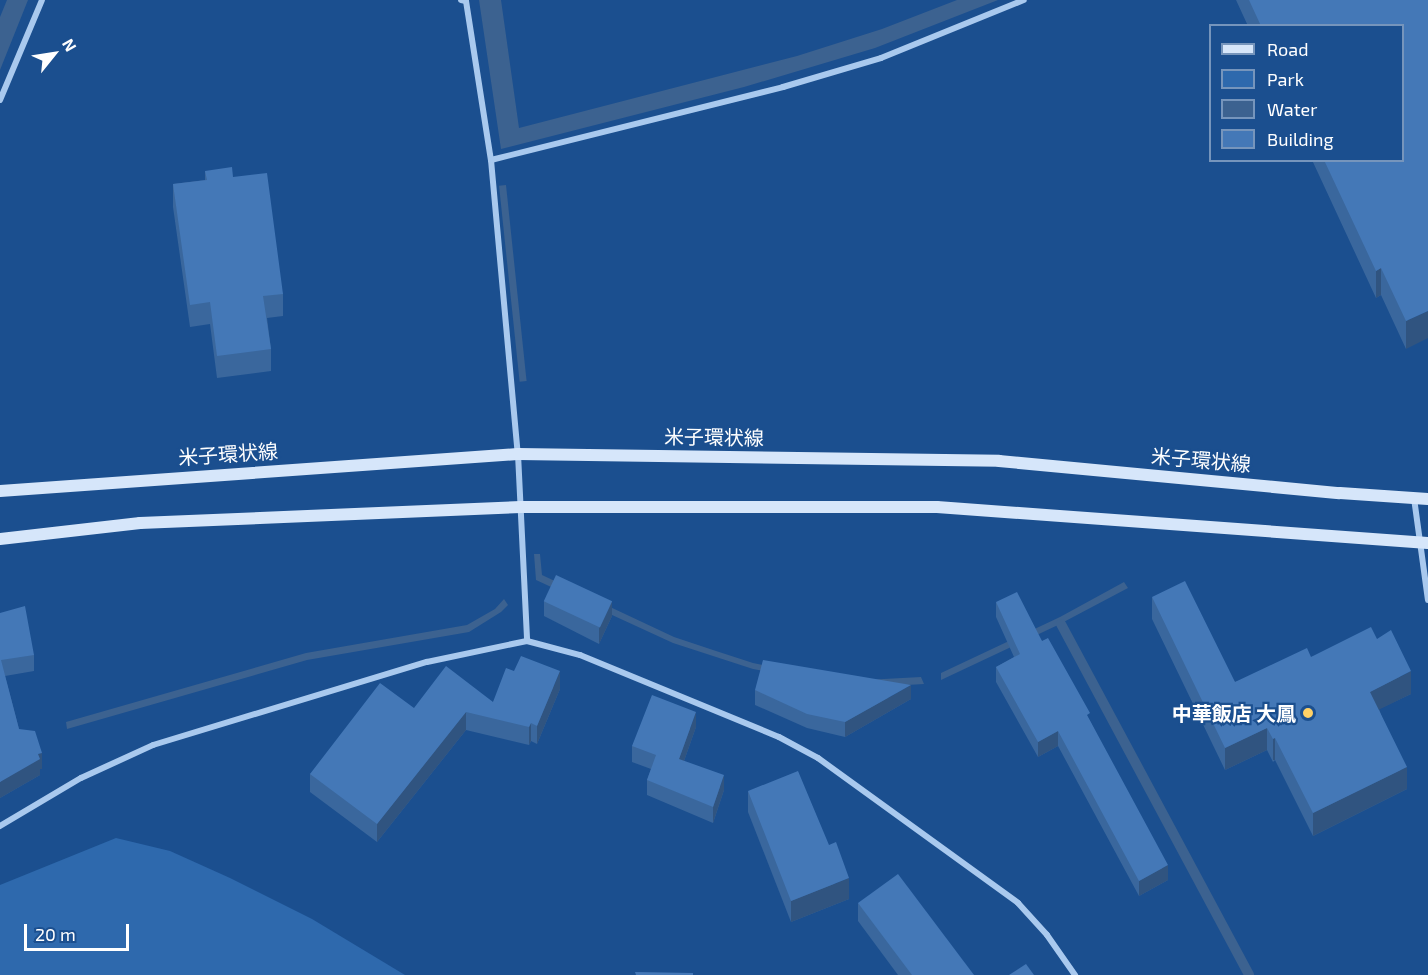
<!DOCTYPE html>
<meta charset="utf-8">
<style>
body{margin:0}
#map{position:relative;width:1428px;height:975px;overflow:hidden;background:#1b4f8f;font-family:"Exo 2","Noto Sans JP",sans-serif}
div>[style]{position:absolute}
.green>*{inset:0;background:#2e69ad}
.water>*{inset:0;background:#3c6290;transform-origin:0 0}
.stream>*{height:10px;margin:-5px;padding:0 5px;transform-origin:5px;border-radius:5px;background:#3c6290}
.minor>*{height:6px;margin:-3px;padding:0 3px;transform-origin:3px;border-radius:3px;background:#a9c9ee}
.secondary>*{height:12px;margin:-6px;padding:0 6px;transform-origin:6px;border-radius:6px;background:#d6e6fa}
.wall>*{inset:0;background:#3a679d}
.shaded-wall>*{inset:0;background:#305480;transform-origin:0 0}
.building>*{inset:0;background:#4478b7;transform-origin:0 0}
.dots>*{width:16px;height:16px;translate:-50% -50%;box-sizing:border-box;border:3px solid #1b4f8f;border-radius:50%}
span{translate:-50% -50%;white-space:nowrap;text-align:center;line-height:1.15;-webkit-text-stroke:4.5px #1b4f8f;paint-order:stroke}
.street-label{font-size:20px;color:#fff}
.poi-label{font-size:20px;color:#fff;font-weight:700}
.right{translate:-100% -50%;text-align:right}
.legend{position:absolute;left:1209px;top:24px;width:195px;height:138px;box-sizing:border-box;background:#1b4f8f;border:2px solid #7695bc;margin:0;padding:8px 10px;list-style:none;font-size:18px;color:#fff}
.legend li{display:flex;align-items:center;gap:12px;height:30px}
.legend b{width:30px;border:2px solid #7695bc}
.north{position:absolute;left:24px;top:24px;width:60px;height:60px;-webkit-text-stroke:4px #1b4f8f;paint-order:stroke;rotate:60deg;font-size:16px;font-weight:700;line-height:24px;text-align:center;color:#fff}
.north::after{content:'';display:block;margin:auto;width:21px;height:27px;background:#fff;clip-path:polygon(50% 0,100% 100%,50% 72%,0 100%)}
.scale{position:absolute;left:24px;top:924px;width:105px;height:27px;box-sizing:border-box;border:3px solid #fff;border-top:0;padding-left:8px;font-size:18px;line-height:21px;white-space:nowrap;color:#fff;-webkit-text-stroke:4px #1b4f8f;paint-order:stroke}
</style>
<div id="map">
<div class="green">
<div style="clip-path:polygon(116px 838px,170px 851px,230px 878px,312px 919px,405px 975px,0 975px,0 885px)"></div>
</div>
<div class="water">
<div style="clip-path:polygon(7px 0,28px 0,0 70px,0 17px)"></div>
<div style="clip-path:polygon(479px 0,501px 0,519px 128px,797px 56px,882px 29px,957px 0,998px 0,875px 48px,744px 87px,501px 149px)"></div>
<div style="left:506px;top:185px;width:197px;height:7px;rotate:84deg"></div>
<div style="clip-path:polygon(534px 554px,540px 554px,542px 575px,674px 637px,713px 650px,753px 663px,823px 677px,865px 680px,921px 677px,924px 684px,873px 687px,822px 682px,753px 669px,673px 643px,536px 580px)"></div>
<div style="clip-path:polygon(1124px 582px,1128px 588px,1058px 625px,941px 680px,941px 673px,1060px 617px)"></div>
<div style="clip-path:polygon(504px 599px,508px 605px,501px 612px,469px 632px,307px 660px,67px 729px,66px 722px,306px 653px,467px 625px,495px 609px)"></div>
</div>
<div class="stream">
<div style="left:1061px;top:624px;width:398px;rotate:61.8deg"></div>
</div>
<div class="minor">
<div style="left:461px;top:0;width:5px;rotate:11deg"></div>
<div style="left:466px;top:1px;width:161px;rotate:81.1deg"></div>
<div style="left:491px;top:160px;width:295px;rotate:84.8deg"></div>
<div style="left:518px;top:454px;width:187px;rotate:87.2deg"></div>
<div style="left:0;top:100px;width:108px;rotate:-67.2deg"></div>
<div style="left:491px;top:160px;width:301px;rotate:-14deg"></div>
<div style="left:783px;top:87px;width:102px;rotate:-16.5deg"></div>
<div style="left:881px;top:58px;width:154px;rotate:-22.1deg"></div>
<div style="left:1414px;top:498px;width:103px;rotate:82.2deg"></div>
<div style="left:0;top:826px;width:94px;rotate:-30.7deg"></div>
<div style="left:81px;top:778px;width:79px;rotate:-24.6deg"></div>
<div style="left:153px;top:745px;width:286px;rotate:-16.9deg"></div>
<div style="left:427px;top:662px;width:102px;rotate:-11.9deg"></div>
<div style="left:527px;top:641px;width:55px;rotate:14.8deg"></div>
<div style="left:580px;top:655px;width:215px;rotate:22.4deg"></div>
<div style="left:779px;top:737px;width:44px;rotate:28.3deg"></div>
<div style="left:818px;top:758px;width:247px;rotate:35.9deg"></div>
<div style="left:1018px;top:903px;width:43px;rotate:47.8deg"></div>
<div style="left:1047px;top:935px;width:49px;rotate:55deg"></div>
</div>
<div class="secondary">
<div style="left:0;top:491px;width:519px;rotate:-4.09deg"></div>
<div style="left:518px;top:454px;width:481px;rotate:0.8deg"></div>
<div style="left:999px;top:461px;width:342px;rotate:5.4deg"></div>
<div style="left:1340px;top:493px;width:88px;rotate:3.9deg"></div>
<div style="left:0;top:539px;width:141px;rotate:-6.5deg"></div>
<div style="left:140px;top:523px;width:381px;rotate:-2.4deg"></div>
<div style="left:521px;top:507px;width:416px"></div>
<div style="left:937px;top:507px;width:492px;rotate:4.2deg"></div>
</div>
<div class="wall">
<div style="clip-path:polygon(1236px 0,1428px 0,1406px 349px,1381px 295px,1376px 298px,1312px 160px,1402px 160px,1402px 26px,1248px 26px)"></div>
<div style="clip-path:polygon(205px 171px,233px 177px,283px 294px,283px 316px,267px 318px,271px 349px,271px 371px,217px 378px,210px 324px,190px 327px,173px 207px,173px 184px,205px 180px)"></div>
<div style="clip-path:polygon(1152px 597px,1235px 682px,1311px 657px,1377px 639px,1411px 694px,1379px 709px,1407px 789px,1313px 836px,1275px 760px,1273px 762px,1267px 750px,1225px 770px,1152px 619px)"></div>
<div style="clip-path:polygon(544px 601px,612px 616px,599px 644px,544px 616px)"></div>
<div style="clip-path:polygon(996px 602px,1042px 641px,1090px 721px,1168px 880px,1139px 896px,1058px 746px,1038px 757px,996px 682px,996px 667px,1014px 657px,996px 617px)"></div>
<div style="clip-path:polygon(0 613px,34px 655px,34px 671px,5px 676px,19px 729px,42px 769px,40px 769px,40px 775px,0 798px)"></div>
<div style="clip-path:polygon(514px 671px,560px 689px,537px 744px,531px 741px,529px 745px,466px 730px,377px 842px,310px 792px,310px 774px,414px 708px,493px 702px)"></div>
<div style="clip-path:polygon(755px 690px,911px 699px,845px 737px,807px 728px,755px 705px)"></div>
<div style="clip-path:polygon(696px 727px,684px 761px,724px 790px,713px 823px,647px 795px,647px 780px,651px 769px,632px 762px,632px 746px)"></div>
<div style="clip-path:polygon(748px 791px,849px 899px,791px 922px,748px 812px)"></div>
<div style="clip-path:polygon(858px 903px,974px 975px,898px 975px,858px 921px)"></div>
</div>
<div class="shaded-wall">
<div style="clip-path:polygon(1381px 268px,1381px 295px,1376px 298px,1376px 271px)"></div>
<div style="clip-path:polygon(1428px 311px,1428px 338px,1406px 349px,1406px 321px)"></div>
<div style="clip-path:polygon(612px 601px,612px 616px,599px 644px,599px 628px)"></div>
<div style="clip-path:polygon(560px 671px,560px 689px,537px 744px,537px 726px)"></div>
<div style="clip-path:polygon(1411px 671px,1411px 694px,1370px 714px,1370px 692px)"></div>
<div style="clip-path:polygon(911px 685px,911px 699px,845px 737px,845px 722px)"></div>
<div style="clip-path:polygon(466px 712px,466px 730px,377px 842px,377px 824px)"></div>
<div style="clip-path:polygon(696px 712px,696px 727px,679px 775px,679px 759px)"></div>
<div style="clip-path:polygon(531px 723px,531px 741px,529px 745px,529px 727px)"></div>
<div style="clip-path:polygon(1267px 728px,1267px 750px,1225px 770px,1225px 748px)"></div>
<div style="clip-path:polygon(1058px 731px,1058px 746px,1038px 757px,1038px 742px)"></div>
<div style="left:1275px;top:738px;width:22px;height:2px;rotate:90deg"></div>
<div style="clip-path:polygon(42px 753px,42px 769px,40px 769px,40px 775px,0 798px,0 782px,38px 754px)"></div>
<div style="clip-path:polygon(1407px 767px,1407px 789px,1313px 836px,1313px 813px)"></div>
<div style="clip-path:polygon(724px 775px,724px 790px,713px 823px,713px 807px)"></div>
<div style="clip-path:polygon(1168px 865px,1168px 880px,1139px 896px,1139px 881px)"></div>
<div style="clip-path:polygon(849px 878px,849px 899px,791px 922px,791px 901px)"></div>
</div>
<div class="building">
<div style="clip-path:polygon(1249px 0,1428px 0,1428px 311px,1406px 321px,1381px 268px,1376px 271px,1324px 160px,1402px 160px,1402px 26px,1261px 26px)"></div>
<div style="clip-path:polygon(232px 167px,233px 177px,267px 173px,283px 294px,263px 296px,271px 349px,217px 356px,210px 302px,190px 305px,173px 184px,207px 180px,205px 171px)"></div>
<div style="left:556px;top:575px;width:62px;height:29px;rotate:25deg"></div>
<div style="clip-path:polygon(1185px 581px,1235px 682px,1307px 648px,1311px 657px,1371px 627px,1377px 639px,1391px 630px,1411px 671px,1370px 692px,1407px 767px,1313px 813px,1275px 738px,1273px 739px,1267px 728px,1225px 748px,1152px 597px)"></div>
<div style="clip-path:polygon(1017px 592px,1042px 641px,1048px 638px,1090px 713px,1087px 715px,1168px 865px,1139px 881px,1058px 731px,1038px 742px,996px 667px,1020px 654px,996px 602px)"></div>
<div style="clip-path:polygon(25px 606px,34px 655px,1px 660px,19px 729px,35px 731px,42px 753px,38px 754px,40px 759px,0 782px,0 613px)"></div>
<div style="clip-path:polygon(521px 656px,560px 671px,537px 726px,531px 723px,529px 727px,466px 712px,377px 824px,310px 774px,380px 683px,414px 708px,446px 666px,493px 702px,506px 668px,514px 671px)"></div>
<div style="clip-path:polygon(763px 660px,911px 685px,845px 722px,807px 714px,755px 690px)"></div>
<div style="clip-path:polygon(652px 695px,696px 712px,679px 759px,724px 775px,713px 807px,647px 780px,656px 755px,632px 746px)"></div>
<div style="clip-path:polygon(798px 771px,829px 845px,836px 842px,849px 878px,791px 901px,748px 791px)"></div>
<div style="clip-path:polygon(898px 874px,974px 975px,912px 975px,858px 903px)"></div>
<div style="clip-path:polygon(1026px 964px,1034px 975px,1009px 975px)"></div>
<div style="clip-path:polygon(635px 972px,693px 973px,693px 975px,636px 975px)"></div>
</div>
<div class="dots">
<div style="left:1308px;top:713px;background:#ffd166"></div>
</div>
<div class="street-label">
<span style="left:714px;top:437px;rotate:1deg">米子環状線</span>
<span style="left:228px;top:454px;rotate:-4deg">米子環状線</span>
<span style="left:1201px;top:460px;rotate:5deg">米子環状線</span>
</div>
<div class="poi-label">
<span class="right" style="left:1296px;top:713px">中華飯店 大鳳</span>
</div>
<ul class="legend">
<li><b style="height:8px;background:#d6e6fa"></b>Road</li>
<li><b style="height:16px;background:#2e69ad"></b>Park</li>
<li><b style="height:16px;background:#3c6290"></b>Water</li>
<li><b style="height:16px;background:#4478b7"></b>Building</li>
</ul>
<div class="north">N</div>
<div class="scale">20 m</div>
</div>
